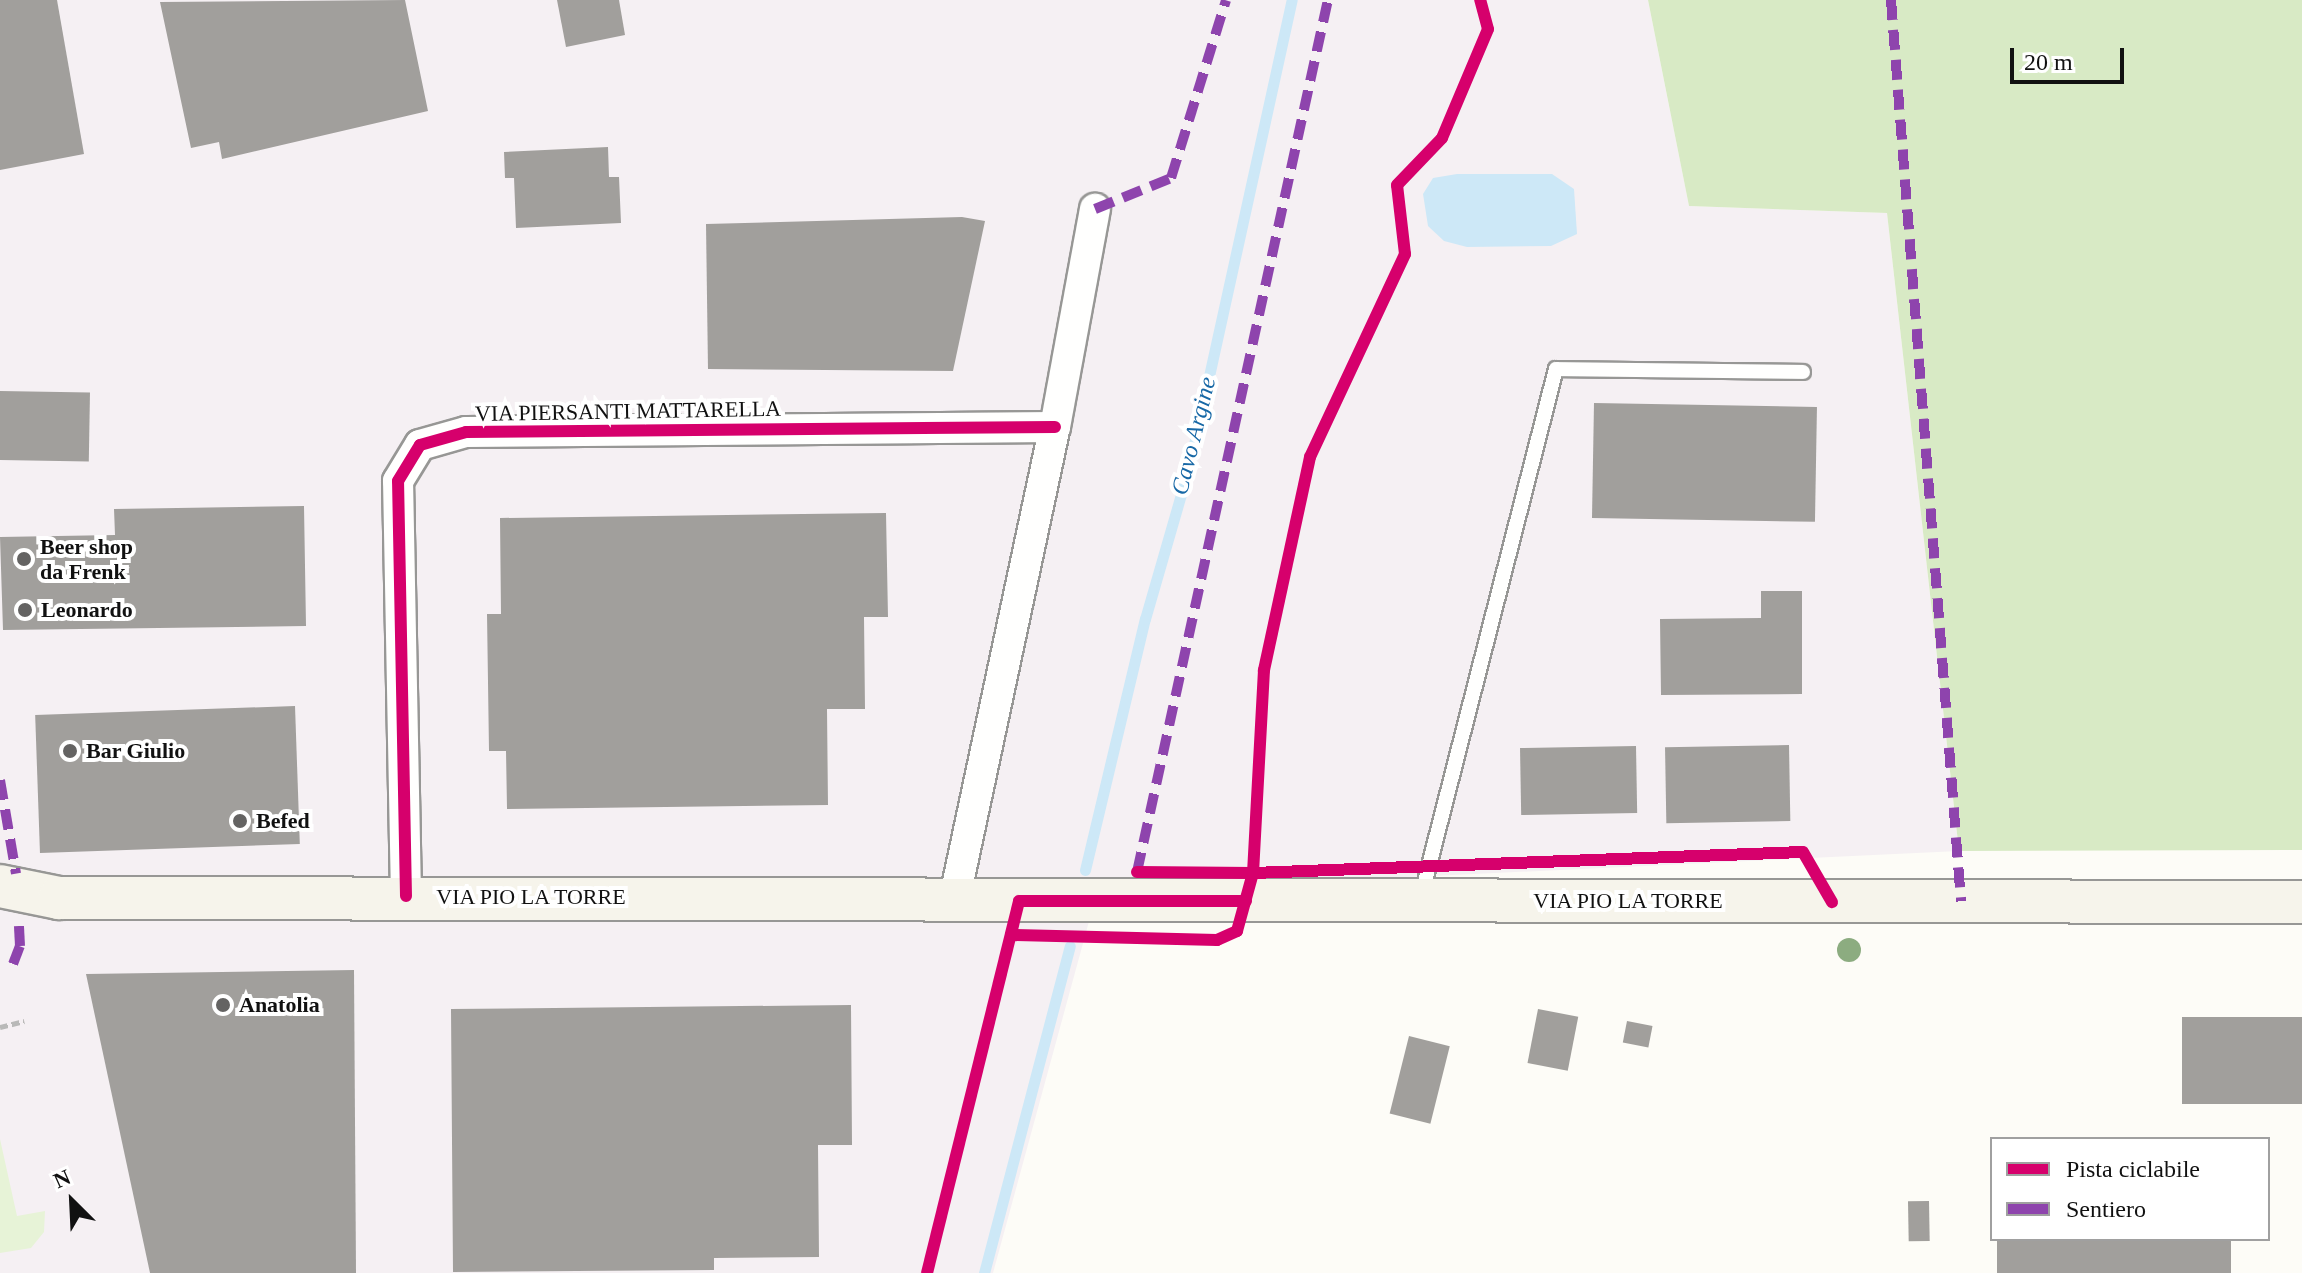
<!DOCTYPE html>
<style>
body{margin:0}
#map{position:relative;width:2302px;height:1273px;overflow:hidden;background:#fdfcf7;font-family:Georgia,serif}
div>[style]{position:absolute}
.industrial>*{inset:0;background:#f5f0f3}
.green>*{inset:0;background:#e7f3d7}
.forest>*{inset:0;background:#d8eac5}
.water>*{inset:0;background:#cde8f7}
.stream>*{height:11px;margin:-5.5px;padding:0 5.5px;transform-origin:5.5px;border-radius:5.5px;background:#cde8f7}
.building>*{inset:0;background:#a19f9c;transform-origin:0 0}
.path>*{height:5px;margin-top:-2.5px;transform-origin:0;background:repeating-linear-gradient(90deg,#b9b9b8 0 8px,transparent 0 12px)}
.roads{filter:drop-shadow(2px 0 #979795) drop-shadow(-2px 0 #979795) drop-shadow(0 2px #979795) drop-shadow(0 -2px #979795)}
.lane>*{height:14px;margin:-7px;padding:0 7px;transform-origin:7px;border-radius:7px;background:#fffffe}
.street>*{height:30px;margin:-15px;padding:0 15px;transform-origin:15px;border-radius:15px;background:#fffffe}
.secondary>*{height:42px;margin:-21px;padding:0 21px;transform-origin:21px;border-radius:21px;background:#f6f4eb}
.quiet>*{height:10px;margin-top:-5px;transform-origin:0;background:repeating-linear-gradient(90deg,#8e44ad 0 20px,transparent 0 30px)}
.cycleway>*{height:12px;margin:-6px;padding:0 6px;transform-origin:6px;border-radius:6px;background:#d6006c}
.trees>*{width:24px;height:24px;margin:-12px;border-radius:50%;background:#8cac80}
.dots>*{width:22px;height:22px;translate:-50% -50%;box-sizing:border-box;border:4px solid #fff;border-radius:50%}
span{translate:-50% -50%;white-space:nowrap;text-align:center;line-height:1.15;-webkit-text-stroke:8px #fff;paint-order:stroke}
.street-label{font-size:22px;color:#111}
.poi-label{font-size:22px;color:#111;font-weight:700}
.left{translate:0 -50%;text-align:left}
.water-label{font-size:24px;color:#1768a6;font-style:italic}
.legend{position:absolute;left:1990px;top:1137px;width:280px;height:104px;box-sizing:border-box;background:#fff;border:2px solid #a0a0a0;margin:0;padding:10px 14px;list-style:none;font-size:24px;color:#111}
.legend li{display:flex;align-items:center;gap:16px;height:40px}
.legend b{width:40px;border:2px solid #a0a0a0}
.north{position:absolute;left:32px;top:1161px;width:80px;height:80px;-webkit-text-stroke:6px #fff;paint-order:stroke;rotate:336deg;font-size:22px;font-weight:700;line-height:32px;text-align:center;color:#111}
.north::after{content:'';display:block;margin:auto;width:28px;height:36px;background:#111;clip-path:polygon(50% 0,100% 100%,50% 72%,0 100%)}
.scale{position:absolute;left:2010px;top:48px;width:114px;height:36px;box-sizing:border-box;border:4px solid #111;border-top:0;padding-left:10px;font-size:24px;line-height:28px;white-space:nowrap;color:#111;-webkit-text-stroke:6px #fff;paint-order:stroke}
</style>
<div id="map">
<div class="industrial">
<div style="clip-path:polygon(0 0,1648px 0,1689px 206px,1887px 213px,1959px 851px,1097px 892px,993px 1273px,0 1273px)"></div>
</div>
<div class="green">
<div style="clip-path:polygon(0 1139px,17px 1216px,45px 1211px,44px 1232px,31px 1248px,0 1253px)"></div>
</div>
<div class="forest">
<div style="clip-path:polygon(1648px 0,2302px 0,2302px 850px,1959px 851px,1887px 213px,1689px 206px)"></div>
</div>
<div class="water">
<div style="clip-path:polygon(1457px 174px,1552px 174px,1574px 189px,1577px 234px,1551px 246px,1467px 247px,1444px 241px,1428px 226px,1423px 194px,1433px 178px)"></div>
</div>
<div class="stream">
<div style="left:1085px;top:870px;width:258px;rotate:-76.6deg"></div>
<div style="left:1145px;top:619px;width:158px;rotate:-73.9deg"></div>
<div style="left:1189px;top:467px;width:478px;rotate:-77.6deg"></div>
<div style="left:984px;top:1273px;width:338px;rotate:-75.3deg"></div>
</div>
<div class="building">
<div style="clip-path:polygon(0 0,57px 0,84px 154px,0 170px)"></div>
<div style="clip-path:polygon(405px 0,428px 111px,222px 159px,219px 142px,191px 148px,160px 2px)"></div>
<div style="clip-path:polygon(557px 0,619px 0,625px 35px,566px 47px)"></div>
<div style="clip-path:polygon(608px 147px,609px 177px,619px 177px,621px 223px,516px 228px,514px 178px,505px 178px,504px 152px)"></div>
<div style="clip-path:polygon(962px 217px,985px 221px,953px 371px,708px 369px,706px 224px)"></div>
<div style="left:0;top:391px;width:90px;height:69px;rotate:1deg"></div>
<div style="left:1594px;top:403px;width:223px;height:115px;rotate:1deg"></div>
<div style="clip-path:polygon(304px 506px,306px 626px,3px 630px,0 537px,115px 535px,114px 509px)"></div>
<div style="clip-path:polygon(886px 513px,888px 617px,864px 617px,865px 709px,827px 709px,828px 805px,507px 809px,506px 751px,489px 751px,487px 614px,501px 614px,500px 518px)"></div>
<div style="clip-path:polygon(1761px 591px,1802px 591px,1802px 694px,1661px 695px,1660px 619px,1761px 618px)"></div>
<div style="left:295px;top:706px;width:138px;height:260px;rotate:88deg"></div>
<div style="left:1789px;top:745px;width:76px;height:124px;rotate:89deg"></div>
<div style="left:1636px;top:746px;width:67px;height:116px;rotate:89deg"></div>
<div style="clip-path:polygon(354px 970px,356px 1273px,150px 1273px,86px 974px)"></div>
<div style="clip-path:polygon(851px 1005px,852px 1145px,818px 1145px,819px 1257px,714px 1258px,714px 1270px,453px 1272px,451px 1009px)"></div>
<div style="left:1538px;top:1009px;width:41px;height:55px;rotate:11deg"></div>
<div style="left:2302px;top:1017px;width:87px;height:120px;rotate:90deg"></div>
<div style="left:1627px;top:1021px;width:26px;height:22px;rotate:11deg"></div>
<div style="left:1409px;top:1036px;width:42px;height:80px;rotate:14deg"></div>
<div style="left:1929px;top:1201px;width:40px;height:21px;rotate:89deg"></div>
<div style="left:1997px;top:1239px;width:234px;height:34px"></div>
</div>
<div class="path">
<div style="left:0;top:1027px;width:25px;rotate:-14deg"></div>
</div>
<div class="roads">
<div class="lane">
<div style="left:1421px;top:897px;width:545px;rotate:-75.66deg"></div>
<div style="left:1556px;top:369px;width:247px;rotate:0.7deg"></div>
</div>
<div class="street">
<div style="left:406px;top:896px;width:415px;rotate:-91.1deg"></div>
<div style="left:398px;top:481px;width:42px;rotate:-58.6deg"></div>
<div style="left:420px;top:445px;width:48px;rotate:-15.8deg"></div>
<div style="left:466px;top:432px;width:589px;rotate:-0.49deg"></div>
<div style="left:954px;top:901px;width:485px;rotate:-78deg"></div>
<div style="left:1055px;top:427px;width:222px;rotate:-79.6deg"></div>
</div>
<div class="secondary">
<div style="left:0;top:886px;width:60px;rotate:11.5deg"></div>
<div style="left:59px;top:898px;width:2243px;rotate:0.1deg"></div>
</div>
</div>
<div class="quiet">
<div style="left:1891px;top:0;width:904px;rotate:85.56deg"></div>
<div style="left:1095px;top:209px;width:82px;rotate:-22.2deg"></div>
<div style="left:1171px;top:178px;width:186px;rotate:-72.8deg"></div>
<div style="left:0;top:780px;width:95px;rotate:80.3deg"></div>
<div style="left:1137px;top:872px;width:893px;rotate:-77.65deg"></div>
<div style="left:13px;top:964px;width:19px;rotate:-69deg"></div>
<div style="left:20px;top:946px;width:20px;rotate:-93deg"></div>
</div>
<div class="cycleway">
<div style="left:1137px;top:872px;width:116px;rotate:0.5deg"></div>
<div style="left:1253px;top:873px;width:550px;rotate:-2.19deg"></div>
<div style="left:1803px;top:852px;width:58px;rotate:59.9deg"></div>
<div style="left:406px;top:896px;width:415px;rotate:-91.1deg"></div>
<div style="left:398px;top:481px;width:42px;rotate:-58.6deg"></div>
<div style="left:420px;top:445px;width:48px;rotate:-15.8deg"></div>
<div style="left:466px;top:432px;width:589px;rotate:-0.49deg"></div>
<div style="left:1011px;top:935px;width:206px;rotate:1.4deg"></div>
<div style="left:1217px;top:940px;width:22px;rotate:-24deg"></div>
<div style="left:1237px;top:931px;width:60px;rotate:-74.6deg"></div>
<div style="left:1253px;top:873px;width:203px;rotate:-86.9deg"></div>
<div style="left:1264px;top:670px;width:218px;rotate:-77.8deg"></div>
<div style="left:1310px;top:457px;width:224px;rotate:-64.9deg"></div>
<div style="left:1405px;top:254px;width:69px;rotate:-96.6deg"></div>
<div style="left:1397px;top:185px;width:65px;rotate:-46.2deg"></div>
<div style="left:1442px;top:138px;width:118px;rotate:-67.1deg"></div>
<div style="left:1488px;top:29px;width:30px;rotate:-105deg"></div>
<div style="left:927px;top:1273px;width:383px;rotate:-76.1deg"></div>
<div style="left:1019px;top:901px;width:227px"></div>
</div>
<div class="trees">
<div style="left:1849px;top:950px"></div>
</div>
<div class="dots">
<div style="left:24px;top:559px;background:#646362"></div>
<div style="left:25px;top:610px;background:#646362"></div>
<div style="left:70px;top:751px;background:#646362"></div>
<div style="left:240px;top:821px;background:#646362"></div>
<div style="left:223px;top:1005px;background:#646362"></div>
</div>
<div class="street-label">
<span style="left:628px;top:411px;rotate:-1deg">VIA PIERSANTI MATTARELLA</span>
<span style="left:531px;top:897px">VIA PIO LA TORRE</span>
<span style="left:1628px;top:901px">VIA PIO LA TORRE</span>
</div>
<div class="poi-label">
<span class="left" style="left:40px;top:559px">Beer shop<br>da Frenk</span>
<span class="left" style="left:41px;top:610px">Leonardo</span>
<span class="left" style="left:86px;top:751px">Bar Giulio</span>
<span class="left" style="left:256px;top:821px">Befed</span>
<span class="left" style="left:239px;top:1005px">Anatolia</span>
</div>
<div class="water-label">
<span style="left:1194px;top:436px;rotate:-76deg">Cavo Argine</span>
</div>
<ul class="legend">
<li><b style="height:10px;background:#d6006c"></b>Pista ciclabile</li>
<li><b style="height:10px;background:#8e44ad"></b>Sentiero</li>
</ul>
<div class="north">N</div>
<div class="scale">20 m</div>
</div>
